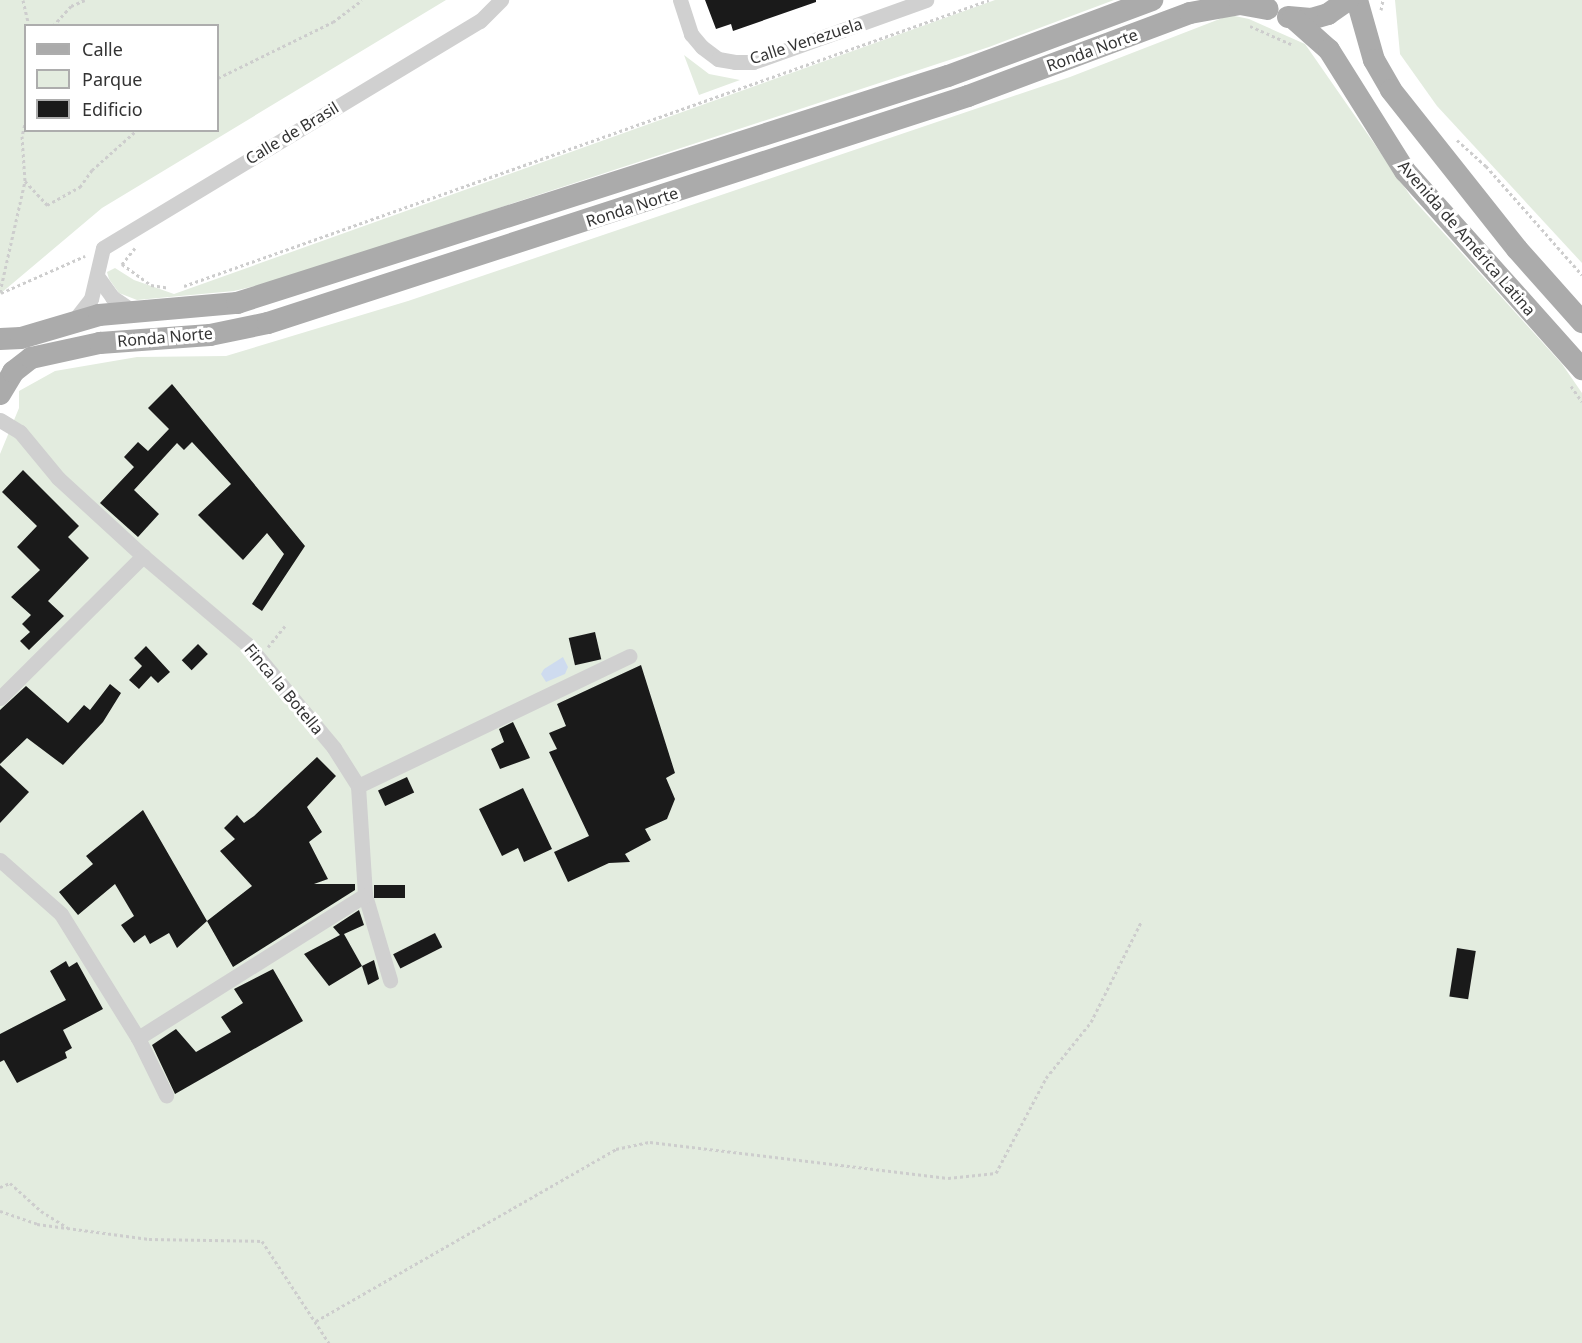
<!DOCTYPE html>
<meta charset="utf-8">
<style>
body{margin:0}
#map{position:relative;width:1582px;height:1343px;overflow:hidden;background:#fff;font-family:"Noto Sans",sans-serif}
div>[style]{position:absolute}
.green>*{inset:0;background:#e3ecdf}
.water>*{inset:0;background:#cedbef}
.building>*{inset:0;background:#1a1a1a;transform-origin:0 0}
.path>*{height:3px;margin-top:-1.5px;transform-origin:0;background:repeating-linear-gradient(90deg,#cdcdcd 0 3px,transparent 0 6px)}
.street>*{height:15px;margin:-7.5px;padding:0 7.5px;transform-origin:7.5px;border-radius:7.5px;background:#d0d0d0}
.primary>*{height:22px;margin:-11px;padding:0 11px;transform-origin:11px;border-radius:11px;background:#ababab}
span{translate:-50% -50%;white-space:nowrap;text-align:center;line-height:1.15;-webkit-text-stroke:6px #fff;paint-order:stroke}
.street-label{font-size:16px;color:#333}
.legend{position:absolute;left:24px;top:24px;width:195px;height:108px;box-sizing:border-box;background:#fff;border:2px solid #adadad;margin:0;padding:8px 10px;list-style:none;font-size:18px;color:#333}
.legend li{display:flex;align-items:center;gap:12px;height:30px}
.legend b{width:30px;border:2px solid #adadad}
</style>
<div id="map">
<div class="green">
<div style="clip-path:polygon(evenodd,0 0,446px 0,102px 208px,0 294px,0 0,26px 26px,218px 26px,218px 130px,26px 130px,26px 26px)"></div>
<div style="clip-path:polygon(995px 0,1114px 0,989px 47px,276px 281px,234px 291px,137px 300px,119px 293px,109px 279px,107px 272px,115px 268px,134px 280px,174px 294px)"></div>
<div style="clip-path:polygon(1395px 0,1582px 0,1582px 263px,1437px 106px,1400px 54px)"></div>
<div style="clip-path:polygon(1230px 15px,1249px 19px,1305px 44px,1412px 198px,1562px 364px,1582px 393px,1582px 1343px,0 1343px,0 454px,19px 408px,19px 391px,55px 371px,137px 357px,226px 356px,408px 301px,1070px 77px)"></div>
<div style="clip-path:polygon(684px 55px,709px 74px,740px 80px,699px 95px)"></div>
</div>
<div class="water">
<div style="clip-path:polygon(563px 657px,568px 667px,565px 674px,546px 682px,541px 674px,544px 669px)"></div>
</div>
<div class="building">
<div style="clip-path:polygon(705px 0,816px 0,816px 2px,733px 31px,731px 24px,716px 29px)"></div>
<div style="clip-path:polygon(172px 384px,305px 546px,262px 611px,252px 604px,284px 554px,267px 533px,243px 560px,198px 515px,231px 484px,192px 442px,184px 450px,177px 443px,134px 490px,159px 514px,138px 537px,100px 503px,134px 467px,124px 457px,138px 442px,148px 451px,169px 429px,148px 408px)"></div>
<div style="clip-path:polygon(23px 470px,79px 526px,68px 537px,89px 558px,48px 601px,64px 616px,29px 650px,20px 641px,30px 632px,22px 624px,31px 615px,11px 597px,40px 570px,17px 547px,37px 526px,2px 492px)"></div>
<div style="left:595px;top:632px;width:28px;height:27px;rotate:77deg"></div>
<div style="left:198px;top:644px;width:14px;height:23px;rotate:45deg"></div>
<div style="clip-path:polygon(146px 646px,170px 672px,158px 683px,151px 676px,139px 689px,129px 680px,142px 666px,134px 658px)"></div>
<div style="clip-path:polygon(641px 665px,675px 773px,666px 778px,675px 799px,667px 819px,645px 829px,651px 840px,625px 854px,630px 862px,609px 863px,568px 882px,554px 852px,589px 836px,549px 752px,557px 749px,549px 733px,566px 726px,557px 704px)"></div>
<div style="clip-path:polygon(110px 684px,121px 693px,103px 722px,63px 765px,27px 738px,0 764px,0 710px,26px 686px,68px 723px,84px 705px,90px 710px)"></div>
<div style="clip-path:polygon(513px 722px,530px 758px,500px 769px,491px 749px,504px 742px,499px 729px)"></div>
<div style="clip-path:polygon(317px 757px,336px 776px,307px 807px,322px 832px,309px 842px,328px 879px,314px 884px,355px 884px,355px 890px,233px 967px,207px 921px,252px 886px,220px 851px,235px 839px,224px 828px,237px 815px,244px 823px,254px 816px)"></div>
<div style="clip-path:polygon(0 765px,29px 792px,0 823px)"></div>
<div style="left:407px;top:777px;width:17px;height:32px;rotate:65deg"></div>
<div style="clip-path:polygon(523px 788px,552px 849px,524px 862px,518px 848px,502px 856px,479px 809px)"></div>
<div style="clip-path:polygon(143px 810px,207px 921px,177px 948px,169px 933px,150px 944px,145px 935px,134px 943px,121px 925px,134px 916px,115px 884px,78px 915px,59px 892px,93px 864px,86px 856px)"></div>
<div style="left:374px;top:885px;width:31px;height:13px"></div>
<div style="clip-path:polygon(359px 910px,364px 925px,344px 934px,362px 966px,329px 986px,304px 954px,340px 935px,333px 927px)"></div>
<div style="left:435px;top:933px;width:16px;height:47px;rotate:63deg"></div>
<div style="left:1457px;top:948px;width:19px;height:49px;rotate:9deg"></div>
<div style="clip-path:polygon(374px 960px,379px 979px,368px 985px,362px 966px)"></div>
<div style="clip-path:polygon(66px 961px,69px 967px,77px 962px,103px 1009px,63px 1030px,72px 1048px,65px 1052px,67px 1058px,17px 1083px,4px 1060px,0 1062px,0 1034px,66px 1000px,50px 971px)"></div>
<div style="clip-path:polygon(273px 969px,303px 1021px,175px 1094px,152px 1045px,176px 1029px,196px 1052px,231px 1032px,221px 1017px,243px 1003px,234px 989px)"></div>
</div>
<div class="path">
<div style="left:23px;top:0;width:27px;rotate:77deg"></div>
<div style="left:1381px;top:10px;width:10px;rotate:-79deg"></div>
<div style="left:53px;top:26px;width:27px;rotate:-48deg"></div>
<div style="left:71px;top:6px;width:15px;rotate:-23deg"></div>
<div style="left:1250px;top:26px;width:45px;rotate:23.7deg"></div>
<div style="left:218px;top:78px;width:128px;rotate:-26deg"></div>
<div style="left:333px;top:22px;width:36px;rotate:-37deg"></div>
<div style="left:26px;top:119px;width:17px;rotate:103deg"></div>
<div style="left:22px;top:136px;width:45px;rotate:86.2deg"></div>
<div style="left:25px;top:181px;width:33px;rotate:47deg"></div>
<div style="left:47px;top:205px;width:38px;rotate:-29deg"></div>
<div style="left:80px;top:187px;width:21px;rotate:-55deg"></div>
<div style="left:92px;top:170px;width:60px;rotate:-41.6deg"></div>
<div style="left:1457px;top:140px;width:39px;rotate:42deg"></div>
<div style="left:1486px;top:166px;width:145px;rotate:48.6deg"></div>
<div style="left:135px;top:248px;width:21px;rotate:129deg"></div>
<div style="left:122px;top:264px;width:36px;rotate:36deg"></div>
<div style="left:151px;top:285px;width:18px;rotate:9deg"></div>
<div style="left:184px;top:286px;width:854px;rotate:-19.56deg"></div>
<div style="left:0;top:292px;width:114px;rotate:-77.3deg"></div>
<div style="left:1px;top:293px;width:92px;rotate:-23.8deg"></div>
<div style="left:1571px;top:386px;width:19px;rotate:55deg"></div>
<div style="left:268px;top:647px;width:27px;rotate:-51deg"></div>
<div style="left:0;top:1187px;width:11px;rotate:-22deg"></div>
<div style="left:10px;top:1183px;width:42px;rotate:42.1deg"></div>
<div style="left:41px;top:1211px;width:31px;rotate:32deg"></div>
<div style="left:0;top:1211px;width:39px;rotate:19deg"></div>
<div style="left:37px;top:1224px;width:113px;rotate:7.6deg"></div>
<div style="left:149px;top:1239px;width:113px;rotate:1deg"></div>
<div style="left:262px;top:1241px;width:122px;rotate:56.7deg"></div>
<div style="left:316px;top:1321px;width:346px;rotate:-29.8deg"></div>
<div style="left:616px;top:1149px;width:35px;rotate:-12deg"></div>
<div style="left:650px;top:1142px;width:300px;rotate:6.9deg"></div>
<div style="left:948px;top:1178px;width:48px;rotate:-5.9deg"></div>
<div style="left:996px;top:1173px;width:107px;rotate:-62.2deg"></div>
<div style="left:1046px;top:1078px;width:72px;rotate:-51.2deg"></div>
<div style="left:1091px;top:1022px;width:114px;rotate:-63.4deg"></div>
</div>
<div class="street">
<div style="left:680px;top:0;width:36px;rotate:72deg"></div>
<div style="left:691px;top:34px;width:17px;rotate:50deg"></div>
<div style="left:702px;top:47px;width:20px;rotate:37deg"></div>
<div style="left:718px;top:59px;width:17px;rotate:10deg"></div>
<div style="left:735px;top:62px;width:18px"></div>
<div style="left:753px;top:62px;width:184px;rotate:-19.7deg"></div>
<div style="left:97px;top:276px;width:26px;rotate:54deg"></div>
<div style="left:112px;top:297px;width:27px;rotate:34deg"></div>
<div style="left:72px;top:323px;width:31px;rotate:-52deg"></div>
<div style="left:91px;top:299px;width:52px;rotate:-76.8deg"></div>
<div style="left:103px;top:248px;width:440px;rotate:-31.1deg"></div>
<div style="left:480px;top:21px;width:30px;rotate:-45deg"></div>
<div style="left:0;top:420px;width:23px;rotate:31deg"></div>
<div style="left:20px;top:432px;width:60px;rotate:50.4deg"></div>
<div style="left:58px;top:478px;width:115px;rotate:42.5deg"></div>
<div style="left:143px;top:556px;width:138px;rotate:40.3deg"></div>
<div style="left:248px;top:645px;width:134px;rotate:50.1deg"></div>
<div style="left:334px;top:748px;width:45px;rotate:57.7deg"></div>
<div style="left:358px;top:786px;width:109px;rotate:86.3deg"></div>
<div style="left:365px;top:895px;width:89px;rotate:73.6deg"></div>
<div style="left:0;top:698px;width:202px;rotate:-44.8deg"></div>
<div style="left:358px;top:786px;width:301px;rotate:-25.6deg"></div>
<div style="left:0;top:860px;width:81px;rotate:41.5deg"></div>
<div style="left:61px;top:914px;width:146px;rotate:58.2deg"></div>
<div style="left:138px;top:1038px;width:64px;rotate:63.8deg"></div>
<div style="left:138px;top:1038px;width:268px;rotate:-32.2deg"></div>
</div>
<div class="primary">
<div style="left:1357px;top:0;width:62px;rotate:74.2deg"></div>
<div style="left:1374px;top:60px;width:34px;rotate:60deg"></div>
<div style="left:1391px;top:90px;width:203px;rotate:51.6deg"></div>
<div style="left:1517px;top:249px;width:98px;rotate:48.3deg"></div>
<div style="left:1288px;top:17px;width:23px;rotate:5deg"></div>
<div style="left:1311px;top:19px;width:18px;rotate:-16deg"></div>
<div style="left:1328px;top:14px;width:24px;rotate:-35deg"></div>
<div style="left:1293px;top:18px;width:48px;rotate:41.6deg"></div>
<div style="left:1329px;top:50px;width:143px;rotate:57.9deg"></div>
<div style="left:1405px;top:171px;width:266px;rotate:48.2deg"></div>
<div style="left:0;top:339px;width:21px;rotate:-3deg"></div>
<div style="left:21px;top:338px;width:81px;rotate:-16.4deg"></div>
<div style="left:99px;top:315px;width:139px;rotate:-5deg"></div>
<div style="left:237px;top:303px;width:746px;rotate:-17.71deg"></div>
<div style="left:948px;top:76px;width:218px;rotate:-20.4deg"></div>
<div style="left:0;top:394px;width:26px;rotate:-59deg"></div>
<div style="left:13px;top:372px;width:23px;rotate:-38deg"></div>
<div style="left:31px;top:358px;width:71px;rotate:-12.3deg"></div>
<div style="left:100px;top:343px;width:110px;rotate:-4.2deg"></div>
<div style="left:210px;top:335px;width:59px;rotate:-11.7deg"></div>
<div style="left:268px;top:323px;width:736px;rotate:-17.97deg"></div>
<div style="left:968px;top:96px;width:237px;rotate:-20.5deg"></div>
<div style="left:1190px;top:13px;width:51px;rotate:-10.2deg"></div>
<div style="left:1240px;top:4px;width:28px;rotate:10deg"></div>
</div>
<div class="street-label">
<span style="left:806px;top:41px;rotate:-18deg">Calle Venezuela</span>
<span style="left:1092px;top:50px;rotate:-20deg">Ronda Norte</span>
<span style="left:292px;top:133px;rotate:-31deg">Calle de Brasil</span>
<span style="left:632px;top:207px;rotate:-18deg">Ronda Norte</span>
<span style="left:1467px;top:238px;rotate:49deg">Avenida de América Latina</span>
<span style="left:165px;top:337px;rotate:-5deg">Ronda Norte</span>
<span style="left:284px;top:689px;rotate:50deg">Finca la Botella</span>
</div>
<ul class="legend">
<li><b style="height:8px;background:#ababab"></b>Calle</li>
<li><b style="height:16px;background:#e3ecdf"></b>Parque</li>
<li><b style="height:16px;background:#1a1a1a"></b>Edificio</li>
</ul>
</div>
